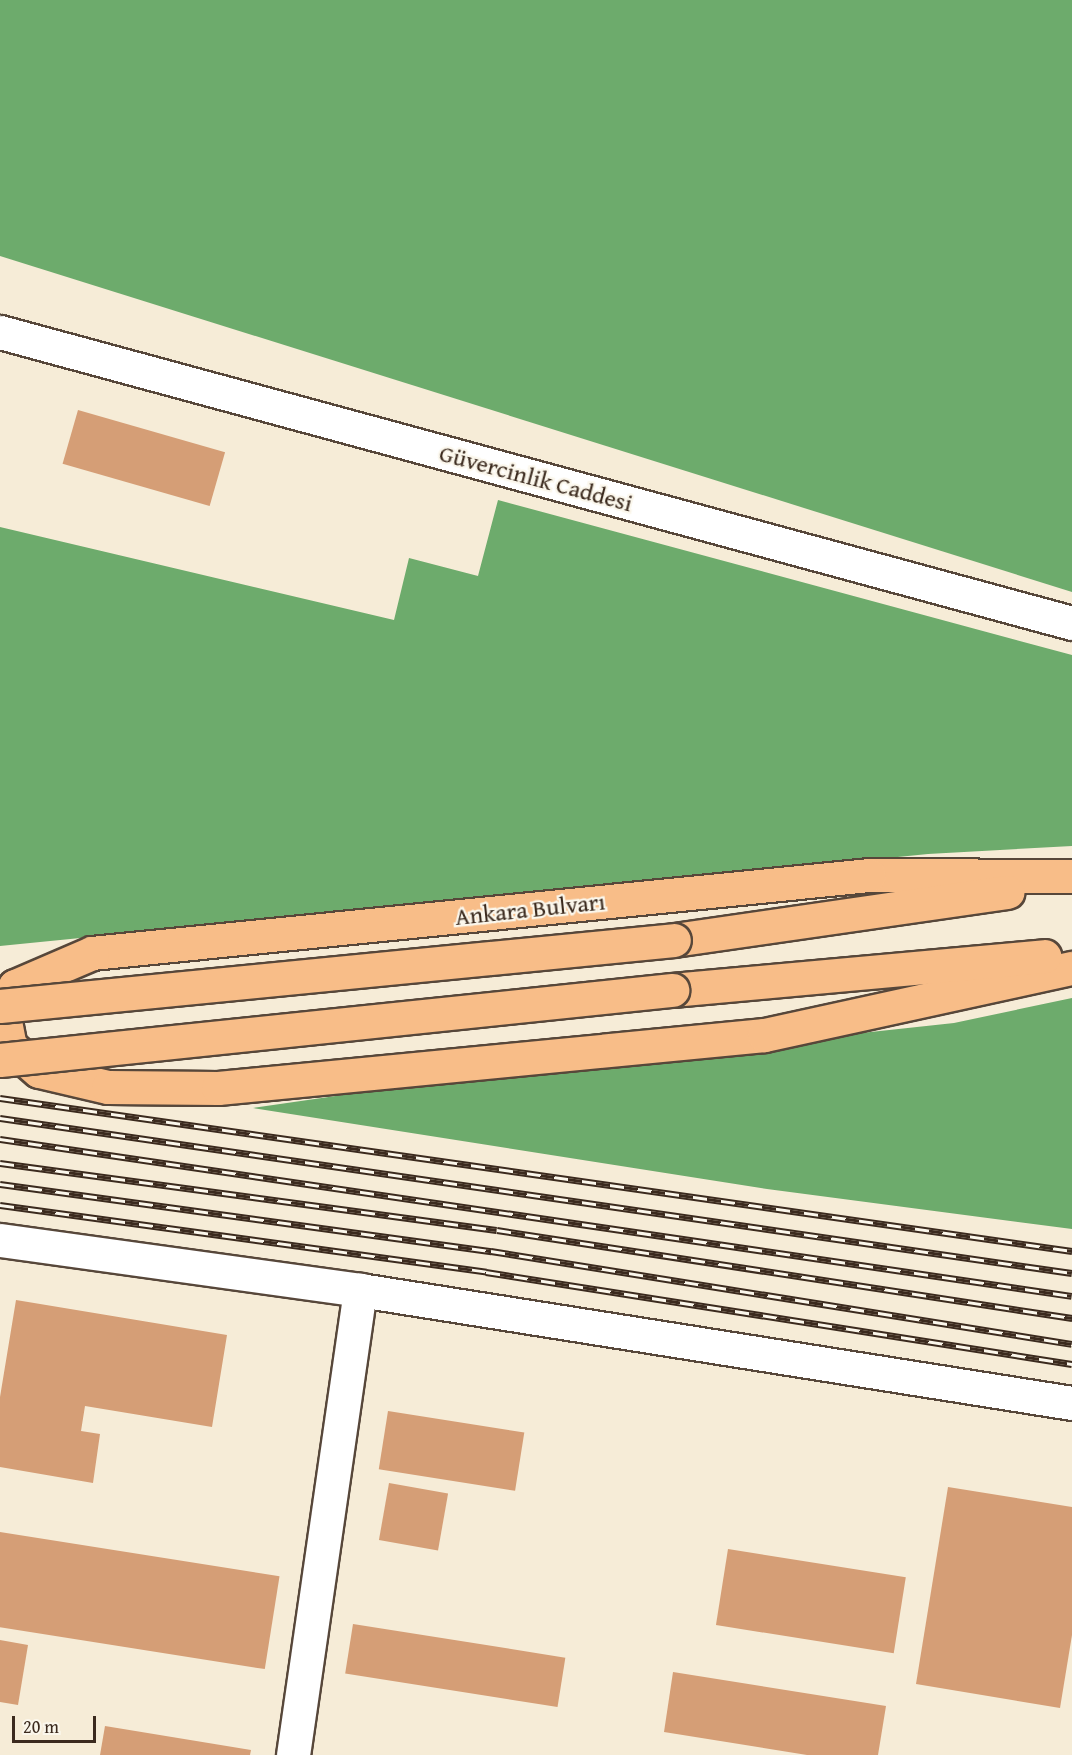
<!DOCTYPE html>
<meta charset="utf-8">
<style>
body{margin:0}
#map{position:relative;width:1072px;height:1755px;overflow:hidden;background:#f6ecd7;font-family:"Gentium Book Plus",serif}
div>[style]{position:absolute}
.forest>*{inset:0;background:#6dab6c}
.building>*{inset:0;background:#d59e76;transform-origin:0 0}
.roads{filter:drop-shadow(2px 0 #57473a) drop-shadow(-2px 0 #57473a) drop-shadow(0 2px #57473a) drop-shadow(0 -2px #57473a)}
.minor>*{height:33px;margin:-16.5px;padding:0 16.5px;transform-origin:16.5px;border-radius:16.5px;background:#fff}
.major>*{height:33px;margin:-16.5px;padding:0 16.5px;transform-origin:16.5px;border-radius:16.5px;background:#f8bd88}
.rail>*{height:7px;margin-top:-3.5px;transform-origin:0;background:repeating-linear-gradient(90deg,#fbf7ec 0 14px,#3b2a1e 0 28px);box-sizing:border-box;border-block:2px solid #3b2a1e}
.bridges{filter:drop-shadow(2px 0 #57473a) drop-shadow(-2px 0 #57473a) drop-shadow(0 2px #57473a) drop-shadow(0 -2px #57473a)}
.major-bridge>*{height:33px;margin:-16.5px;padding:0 16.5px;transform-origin:16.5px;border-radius:16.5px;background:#f8bd88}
span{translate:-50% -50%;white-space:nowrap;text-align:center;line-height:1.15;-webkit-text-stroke:4.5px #fbf7ec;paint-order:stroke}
.street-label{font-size:24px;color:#3b2a1e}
.scale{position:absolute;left:12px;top:1716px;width:84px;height:27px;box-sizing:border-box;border:3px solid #3b2a1e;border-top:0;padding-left:8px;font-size:18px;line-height:21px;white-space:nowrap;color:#3b2a1e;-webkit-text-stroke:4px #fbf7ec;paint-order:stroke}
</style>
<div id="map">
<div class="forest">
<div style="clip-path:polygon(0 0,1072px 0,1072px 592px,0 256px)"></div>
<div style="clip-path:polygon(498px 500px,1072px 655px,1072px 846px,928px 854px,0 946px,0 527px,394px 620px,409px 558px,478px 576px)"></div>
<div style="clip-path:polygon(1072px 998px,1072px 1229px,767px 1189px,253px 1108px,509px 1071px,954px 1023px)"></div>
</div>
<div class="building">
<div style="left:78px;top:410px;width:153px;height:56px;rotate:16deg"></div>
<div style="clip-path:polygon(16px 1300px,227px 1335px,212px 1427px,85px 1406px,81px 1431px,100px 1434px,93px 1483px,0 1467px,0 1397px)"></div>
<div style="left:388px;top:1411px;width:138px;height:59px;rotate:9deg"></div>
<div style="left:389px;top:1483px;width:60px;height:58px;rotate:10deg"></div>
<div style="clip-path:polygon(948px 1487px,1072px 1507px,1072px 1635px,1060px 1708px,916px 1684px)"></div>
<div style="left:0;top:1532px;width:283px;height:94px;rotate:9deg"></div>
<div style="left:728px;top:1549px;width:180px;height:77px;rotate:9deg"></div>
<div style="left:353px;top:1624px;width:215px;height:50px;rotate:9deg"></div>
<div style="clip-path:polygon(0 1640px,28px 1645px,18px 1705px,0 1702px)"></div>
<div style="clip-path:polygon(673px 1672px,886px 1706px,878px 1755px,807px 1755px,664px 1732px)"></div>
<div style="clip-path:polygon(105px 1726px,251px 1750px,250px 1755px,100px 1755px)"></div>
</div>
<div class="roads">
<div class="minor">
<div style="left:0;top:332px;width:1111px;rotate:15.19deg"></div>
<div style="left:0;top:1240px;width:363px;rotate:7.9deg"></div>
<div style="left:360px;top:1290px;width:721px;rotate:9.02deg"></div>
<div style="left:293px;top:1755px;width:470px;rotate:-81.8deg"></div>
</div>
<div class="major">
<div style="left:1072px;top:876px;width:203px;rotate:-179.7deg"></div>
<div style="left:869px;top:875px;width:781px;rotate:174.27deg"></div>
<div style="left:92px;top:953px;width:84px;rotate:156.8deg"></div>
<div style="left:15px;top:986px;width:32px;rotate:110deg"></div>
<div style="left:4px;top:1016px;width:31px;rotate:79deg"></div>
<div style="left:10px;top:1046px;width:38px;rotate:41deg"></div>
<div style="left:39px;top:1071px;width:71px;rotate:13.1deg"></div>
<div style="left:108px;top:1087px;width:110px;rotate:0.5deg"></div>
<div style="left:218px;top:1088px;width:549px;rotate:-5.54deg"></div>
<div style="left:764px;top:1035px;width:315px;rotate:-12.3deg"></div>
<div style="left:674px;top:940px;width:337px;rotate:-8.2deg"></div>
<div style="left:672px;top:990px;width:374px;rotate:-5.2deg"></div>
</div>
</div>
<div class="rail">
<div style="left:0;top:1098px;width:1083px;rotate:8.12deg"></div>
<div style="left:0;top:1118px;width:1083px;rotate:8.23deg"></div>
<div style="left:0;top:1139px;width:1083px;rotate:8.33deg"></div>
<div style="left:0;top:1163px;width:501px;rotate:7.68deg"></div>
<div style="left:497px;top:1230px;width:582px;rotate:8.7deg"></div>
<div style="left:0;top:1184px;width:496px;rotate:7.8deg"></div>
<div style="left:491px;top:1251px;width:588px;rotate:9.09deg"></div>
<div style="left:0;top:1205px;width:491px;rotate:7.8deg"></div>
<div style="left:486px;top:1272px;width:593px;rotate:8.92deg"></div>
</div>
<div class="bridges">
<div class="major-bridge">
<div style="left:0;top:1006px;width:677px;rotate:-5.59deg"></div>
<div style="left:0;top:1060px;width:676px;rotate:-5.95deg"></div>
</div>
</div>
<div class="street-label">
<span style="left:536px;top:478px;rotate:15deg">Güvercinlik Caddesi</span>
<span style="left:530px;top:909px;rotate:-6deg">Ankara Bulvarı</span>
</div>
<div class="scale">20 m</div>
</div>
